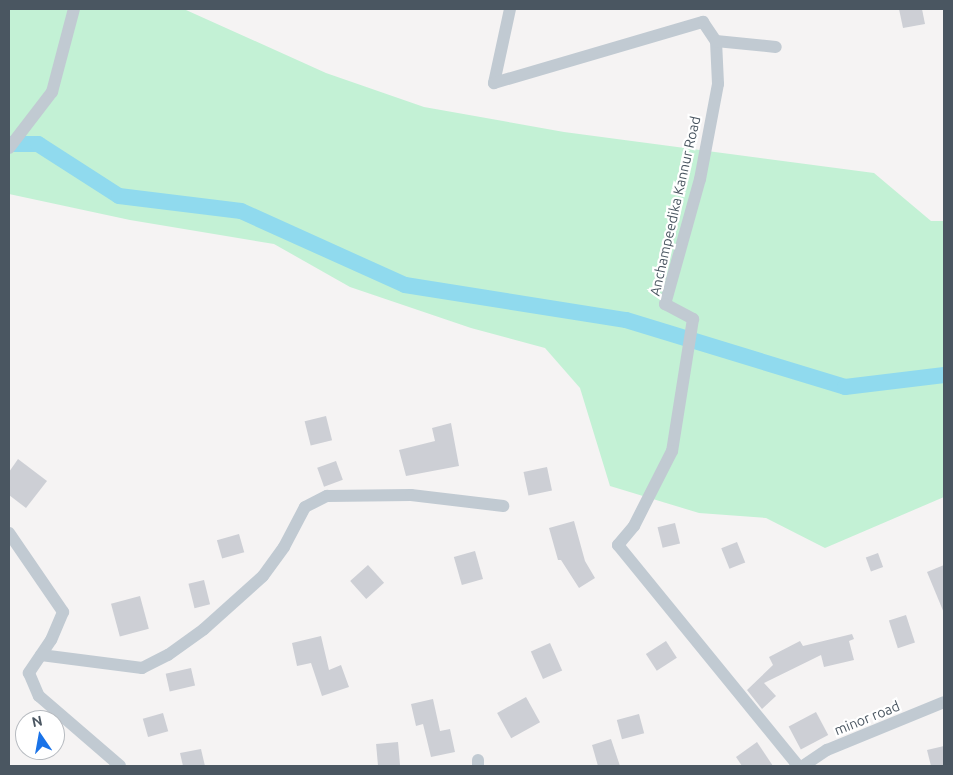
<!DOCTYPE html>
<style>
body{margin:0}
#map{position:relative;width:953px;height:775px;overflow:hidden;background:#f5f3f3;font-family:Ubuntu,sans-serif}
div>[style]{position:absolute}
.green>*{inset:0;background:#c3f1d5}
.canal>*{height:16px;margin:-8px;padding:0 8px;transform-origin:8px;border-radius:8px;background:#90daee}
.building>*{inset:0;background:#cdcfd5;transform-origin:0 0}
.street>*{height:12px;margin:-6px;padding:0 6px;transform-origin:6px;border-radius:6px;background:#c1cad2}
span{translate:-50% -50%;white-space:nowrap;text-align:center;line-height:1.15;-webkit-text-stroke:4.5px #fff;paint-order:stroke}
.street-label{font-size:14px;color:#4a5661}
.frame{position:absolute;inset:0;border:10px solid #4a5661;pointer-events:none}
.north{position:absolute;left:15px;top:710px;width:50px;height:50px;box-sizing:border-box;background:#fff;border:1px solid #b7bbc0;border-radius:50%;rotate:348deg;font-size:14px;font-weight:700;line-height:20px;text-align:center;color:#4a5661}
.north::after{content:'';display:block;margin:auto;width:18px;height:22px;background:#1a73e8;clip-path:polygon(50% 0,100% 100%,50% 72%,0 100%)}
</style>
<div id="map">
<div class="green">
<div style="clip-path:polygon(9px 9px,186px 10px,326px 73px,424px 107px,564px 132px,874px 173px,931px 221px,944px 221px,944px 497px,825px 548px,766px 518px,699px 513px,610px 486px,580px 388px,545px 348px,471px 328px,350px 287px,274px 244px,130px 220px,9px 194px)"></div>
</div>
<div class="canal">
<div style="left:9px;top:144px;width:29px"></div>
<div style="left:38px;top:144px;width:96px;rotate:32.7deg"></div>
<div style="left:119px;top:196px;width:123px;rotate:7deg"></div>
<div style="left:241px;top:211px;width:180px;rotate:24.3deg"></div>
<div style="left:405px;top:285px;width:224px;rotate:9deg"></div>
<div style="left:626px;top:320px;width:229px;rotate:17deg"></div>
<div style="left:845px;top:387px;width:100px;rotate:-6.9deg"></div>
</div>
<div class="building">
<div style="clip-path:polygon(899px 9px,922px 9px,925px 24px,903px 28px)"></div>
<div style="left:326px;top:416px;width:25px;height:22px;rotate:76deg"></div>
<div style="clip-path:polygon(451px 423px,459px 466px,406px 476px,399px 450px,435px 441px,432px 428px)"></div>
<div style="clip-path:polygon(18px 459px,47px 481px,26px 508px,9px 495px,9px 472px)"></div>
<div style="left:336px;top:461px;width:20px;height:20px;rotate:70deg"></div>
<div style="left:547px;top:467px;width:24px;height:24px;rotate:78deg"></div>
<div style="clip-path:polygon(574px 521px,585px 561px,595px 578px,579px 588px,561px 560px,558px 560px,549px 528px)"></div>
<div style="left:675px;top:523px;width:21px;height:18px;rotate:76deg"></div>
<div style="left:239px;top:534px;width:19px;height:23px;rotate:74deg"></div>
<div style="left:737px;top:542px;width:22px;height:17px;rotate:68deg"></div>
<div style="left:475px;top:551px;width:29px;height:22px;rotate:74deg"></div>
<div style="left:878px;top:553px;width:15px;height:13px;rotate:70deg"></div>
<div style="left:368px;top:565px;width:24px;height:24px;rotate:48deg"></div>
<div style="clip-path:polygon(944px 565px,944px 613px,927px 572px)"></div>
<div style="left:204px;top:580px;width:25px;height:16px;rotate:76deg"></div>
<div style="left:140px;top:596px;width:34px;height:30px;rotate:75deg"></div>
<div style="left:906px;top:615px;width:29px;height:18px;rotate:72deg"></div>
<div style="clip-path:polygon(852px 634px,854px 639px,849px 641px,854px 660px,824px 667px,821px 655px,764px 683px,776px 696px,762px 709px,747px 690px,773px 665px,769px 657px,800px 641px,803px 646px)"></div>
<div style="clip-path:polygon(321px 636px,329px 670px,341px 665px,349px 687px,322px 696px,311px 663px,297px 666px,292px 643px)"></div>
<div style="left:666px;top:641px;width:20px;height:24px;rotate:57deg"></div>
<div style="left:550px;top:643px;width:30px;height:21px;rotate:66deg"></div>
<div style="left:191px;top:668px;width:18px;height:26px;rotate:77deg"></div>
<div style="left:526px;top:697px;width:29px;height:33px;rotate:61deg"></div>
<div style="clip-path:polygon(433px 699px,440px 731px,450px 729px,455px 752px,431px 757px,423px 724px,416px 726px,411px 704px)"></div>
<div style="left:816px;top:712px;width:26px;height:31px;rotate:62deg"></div>
<div style="left:163px;top:713px;width:19px;height:21px;rotate:74deg"></div>
<div style="left:639px;top:714px;width:20px;height:23px;rotate:75deg"></div>
<div style="clip-path:polygon(611px 739px,620px 766px,598px 766px,592px 745px)"></div>
<div style="left:398px;top:742px;width:24px;height:22px;rotate:85deg"></div>
<div style="clip-path:polygon(757px 742px,773px 766px,742px 766px,736px 757px)"></div>
<div style="clip-path:polygon(944px 746px,944px 766px,931px 766px,927px 750px)"></div>
<div style="clip-path:polygon(201px 749px,205px 766px,183px 766px,180px 753px)"></div>
</div>
<div class="street">
<div style="left:510px;top:9px;width:76px;rotate:102.2deg"></div>
<div style="left:494px;top:83px;width:218px;rotate:-16.3deg"></div>
<div style="left:703px;top:22px;width:23px;rotate:56deg"></div>
<div style="left:716px;top:41px;width:43px;rotate:87.3deg"></div>
<div style="left:718px;top:84px;width:97px;rotate:100.7deg"></div>
<div style="left:700px;top:179px;width:130px;rotate:105.6deg"></div>
<div style="left:665px;top:304px;width:32px;rotate:28deg"></div>
<div style="left:693px;top:319px;width:134px;rotate:99deg"></div>
<div style="left:672px;top:451px;width:84px;rotate:116.9deg"></div>
<div style="left:634px;top:526px;width:25px;rotate:130deg"></div>
<div style="left:618px;top:545px;width:285px;rotate:50.8deg"></div>
<div style="left:716px;top:41px;width:60px;rotate:5.7deg"></div>
<div style="left:9px;top:148px;width:71px;rotate:-52.5deg"></div>
<div style="left:52px;top:92px;width:86px;rotate:-75.2deg"></div>
<div style="left:9px;top:533px;width:96px;rotate:55.6deg"></div>
<div style="left:63px;top:612px;width:30px;rotate:113deg"></div>
<div style="left:51px;top:640px;width:40px;rotate:124deg"></div>
<div style="left:29px;top:673px;width:25px;rotate:67deg"></div>
<div style="left:39px;top:696px;width:107px;rotate:40.8deg"></div>
<div style="left:41px;top:655px;width:102px;rotate:7.3deg"></div>
<div style="left:142px;top:668px;width:29px;rotate:-27deg"></div>
<div style="left:168px;top:655px;width:44px;rotate:-35.8deg"></div>
<div style="left:204px;top:629px;width:79px;rotate:-41.9deg"></div>
<div style="left:263px;top:576px;width:36px;rotate:-54deg"></div>
<div style="left:284px;top:547px;width:45px;rotate:-62.3deg"></div>
<div style="left:305px;top:507px;width:25px;rotate:-27deg"></div>
<div style="left:327px;top:496px;width:84px;rotate:-0.7deg"></div>
<div style="left:411px;top:495px;width:93px;rotate:6.8deg"></div>
<div style="left:478px;top:766px;width:6px;rotate:-90deg"></div>
<div style="left:803px;top:766px;width:29px;rotate:-34deg"></div>
<div style="left:827px;top:750px;width:126px;rotate:-22.3deg"></div>
</div>
<div class="street-label">
<span style="left:675px;top:206px;rotate:-77deg">Anchampeedika Kannur Road</span>
<span style="left:867px;top:718px;rotate:-22deg">minor road</span>
</div>
<div class="frame"></div>
<div class="north">N</div>
</div>
